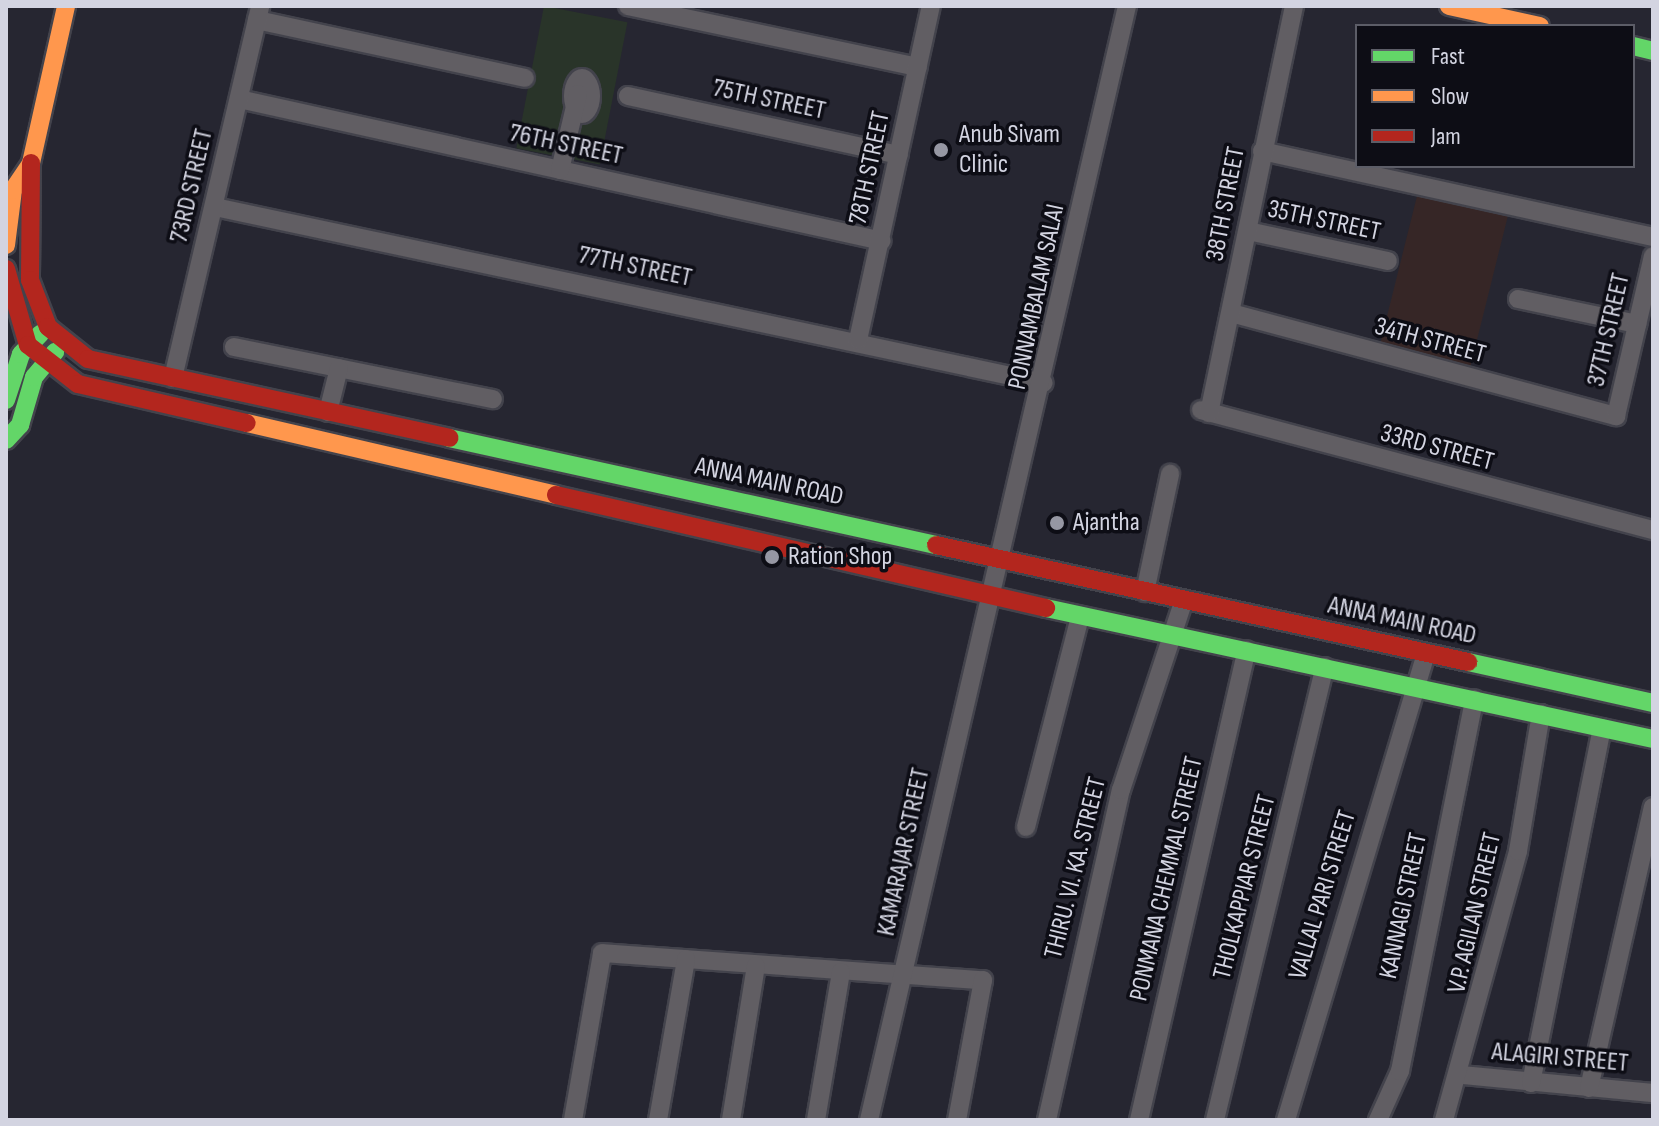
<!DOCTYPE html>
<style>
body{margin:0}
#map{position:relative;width:1659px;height:1126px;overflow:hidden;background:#262631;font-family:"Sofia Sans Condensed",sans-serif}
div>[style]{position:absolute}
.education>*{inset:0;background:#362626;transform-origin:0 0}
.green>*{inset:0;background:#293429;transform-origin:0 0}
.roads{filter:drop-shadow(2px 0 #43434c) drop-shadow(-2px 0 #43434c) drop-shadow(0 2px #43434c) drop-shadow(0 -2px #43434c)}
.street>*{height:18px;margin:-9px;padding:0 9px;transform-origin:9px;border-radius:9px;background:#615e63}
.street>.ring{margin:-9px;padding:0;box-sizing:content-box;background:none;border:18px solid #615e63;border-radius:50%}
.fast>*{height:18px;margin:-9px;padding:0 9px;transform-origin:9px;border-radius:9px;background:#63d668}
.slow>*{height:18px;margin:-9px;padding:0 9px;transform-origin:9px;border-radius:9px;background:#ff974d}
.jam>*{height:18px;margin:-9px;padding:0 9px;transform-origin:9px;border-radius:9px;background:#b3261e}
.dots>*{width:22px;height:22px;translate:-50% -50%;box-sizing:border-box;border:4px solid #0d0d15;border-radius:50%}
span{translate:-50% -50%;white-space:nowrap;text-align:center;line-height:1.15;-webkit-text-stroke:7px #0d0d15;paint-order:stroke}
.street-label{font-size:26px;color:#d3d4e1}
.poi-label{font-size:26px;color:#d3d4e1}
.left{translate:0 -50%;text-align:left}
.frame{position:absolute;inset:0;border:8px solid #d3d4e1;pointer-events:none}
.legend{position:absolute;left:1355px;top:24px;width:280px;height:144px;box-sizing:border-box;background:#0d0d15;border:2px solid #5c5d67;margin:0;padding:10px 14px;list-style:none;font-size:24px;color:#d3d4e1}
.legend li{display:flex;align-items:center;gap:16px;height:40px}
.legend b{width:40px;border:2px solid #5c5d67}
</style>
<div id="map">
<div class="education">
<div style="left:1418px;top:192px;width:93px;height:163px;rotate:14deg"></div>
</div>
<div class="green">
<div style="left:544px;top:6px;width:85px;height:145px;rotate:11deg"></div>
</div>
<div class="roads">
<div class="street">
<div style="left:628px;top:6px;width:296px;rotate:11.9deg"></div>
<div style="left:257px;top:20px;width:274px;rotate:12.2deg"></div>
<div class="ring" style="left:573px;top:78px;width:-2px;height:-2px"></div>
<div style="left:628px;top:96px;width:277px;rotate:12.3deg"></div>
<div style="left:239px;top:99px;width:658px;rotate:12.45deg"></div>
<div style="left:1262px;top:151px;width:400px;rotate:12.4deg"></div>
<div style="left:560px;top:170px;width:78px;rotate:-76.7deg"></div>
<div style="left:215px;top:207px;width:847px;rotate:11.99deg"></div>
<div style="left:1248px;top:231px;width:143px;rotate:12.1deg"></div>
<div style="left:1518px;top:299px;width:122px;rotate:11.9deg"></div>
<div style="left:1231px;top:313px;width:399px;rotate:15deg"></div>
<div style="left:1616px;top:416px;width:164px;rotate:-77deg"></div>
<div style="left:858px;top:340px;width:342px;rotate:-77.7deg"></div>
<div style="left:234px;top:347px;width:264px;rotate:11.4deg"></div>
<div style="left:173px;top:378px;width:382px;rotate:-76.8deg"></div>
<div style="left:1201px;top:410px;width:468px;rotate:14.9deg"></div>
<div style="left:328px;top:412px;width:45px;rotate:-76deg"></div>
<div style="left:1209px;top:413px;width:416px;rotate:-78.2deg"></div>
<div style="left:1145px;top:592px;width:121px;rotate:-78deg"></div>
<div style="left:1026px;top:827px;width:218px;rotate:-75.6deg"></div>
<div style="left:1462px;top:1075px;width:192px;rotate:5.4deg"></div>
<div style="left:1531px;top:1083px;width:362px;rotate:-78.7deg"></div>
<div style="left:1589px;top:1088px;width:288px;rotate:-77.2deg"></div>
<div style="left:573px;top:1120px;width:169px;rotate:-80.1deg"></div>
<div style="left:602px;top:953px;width:382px;rotate:4.1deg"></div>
<div style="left:983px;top:980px;width:142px;rotate:100.5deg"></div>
<div style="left:658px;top:1120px;width:163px;rotate:-80.1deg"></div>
<div style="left:731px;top:1120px;width:156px;rotate:-80.8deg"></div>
<div style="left:816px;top:1120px;width:150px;rotate:-80.4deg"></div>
<div style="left:869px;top:1120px;width:1143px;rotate:-76.96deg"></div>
<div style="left:1047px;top:1120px;width:338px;rotate:-77.4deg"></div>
<div style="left:1121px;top:790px;width:200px;rotate:-71.7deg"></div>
<div style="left:1139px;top:1120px;width:482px;rotate:-77.1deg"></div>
<div style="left:1215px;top:1120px;width:466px;rotate:-76.4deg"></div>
<div style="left:1286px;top:1120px;width:487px;rotate:-73.3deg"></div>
<div style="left:1378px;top:1120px;width:54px;rotate:-65.8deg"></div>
<div style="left:1400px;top:1071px;width:379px;rotate:-78.7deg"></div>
<div style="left:1444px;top:1120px;width:279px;rotate:-74.6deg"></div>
<div style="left:1518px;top:851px;width:139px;rotate:-80.5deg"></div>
</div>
<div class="fast">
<div style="left:1633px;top:46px;width:21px;rotate:14deg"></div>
<div style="left:6px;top:400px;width:48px;rotate:-71.9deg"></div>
<div style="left:21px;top:354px;width:28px;rotate:-46deg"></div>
<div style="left:449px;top:438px;width:499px;rotate:12.4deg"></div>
<div style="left:6px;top:440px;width:21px;rotate:-47deg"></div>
<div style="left:20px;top:425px;width:50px;rotate:-73.7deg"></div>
<div style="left:34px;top:377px;width:33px;rotate:-50deg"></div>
<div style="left:1046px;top:608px;width:621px;rotate:12.18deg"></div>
<div style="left:1468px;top:662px;width:189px;rotate:12.5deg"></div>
</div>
<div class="slow">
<div style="left:1449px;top:6px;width:93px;rotate:12.4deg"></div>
<div style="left:6px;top:245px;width:55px;rotate:-82.7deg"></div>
<div style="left:13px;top:190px;width:32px;rotate:-56deg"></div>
<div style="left:31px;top:163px;width:161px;rotate:-77.4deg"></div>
<div style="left:247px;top:423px;width:317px;rotate:13.1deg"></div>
</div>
<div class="jam">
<div style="left:31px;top:163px;width:117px;rotate:90.5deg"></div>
<div style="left:30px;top:280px;width:50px;rotate:69deg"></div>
<div style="left:48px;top:327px;width:51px;rotate:38.7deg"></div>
<div style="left:88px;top:359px;width:370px;rotate:12.3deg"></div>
<div style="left:6px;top:269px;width:79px;rotate:73.9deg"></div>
<div style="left:28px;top:345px;width:63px;rotate:38deg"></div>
<div style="left:78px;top:384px;width:173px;rotate:13deg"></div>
<div style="left:556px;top:495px;width:503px;rotate:12.99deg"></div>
<div style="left:936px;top:545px;width:545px;rotate:12.4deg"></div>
</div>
</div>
<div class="dots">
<div style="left:941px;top:150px;background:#9697a3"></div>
<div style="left:1057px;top:523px;background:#9697a3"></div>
<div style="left:772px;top:557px;background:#9697a3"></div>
</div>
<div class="street-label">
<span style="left:769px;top:100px;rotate:12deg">75TH STREET</span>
<span style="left:566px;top:145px;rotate:12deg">76TH STREET</span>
<span style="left:870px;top:168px;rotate:-78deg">78TH STREET</span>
<span style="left:192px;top:186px;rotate:-77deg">73RD STREET</span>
<span style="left:1226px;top:204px;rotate:-79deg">38TH STREET</span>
<span style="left:1324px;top:221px;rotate:12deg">35TH STREET</span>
<span style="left:635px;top:267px;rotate:12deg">77TH STREET</span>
<span style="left:1037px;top:297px;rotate:-78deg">PONNAMBALAM SALAI</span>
<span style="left:1609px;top:330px;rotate:-77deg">37TH STREET</span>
<span style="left:1430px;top:341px;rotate:15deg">34TH STREET</span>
<span style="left:1437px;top:448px;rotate:15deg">33RD STREET</span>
<span style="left:769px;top:482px;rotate:12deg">ANNA MAIN ROAD</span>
<span style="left:1402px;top:621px;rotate:12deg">ANNA MAIN ROAD</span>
<span style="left:904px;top:852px;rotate:-78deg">KAMARAJAR STREET</span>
<span style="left:1076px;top:868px;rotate:-76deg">THIRU. VI. KA. STREET</span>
<span style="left:1167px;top:879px;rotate:-77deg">PONMANA CHEMMAL STREET</span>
<span style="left:1245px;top:887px;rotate:-76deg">THOLKAPPIAR STREET</span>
<span style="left:1323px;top:895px;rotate:-73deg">VALLAL PARI STREET</span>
<span style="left:1404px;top:906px;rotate:-78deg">KANNAGI STREET</span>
<span style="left:1475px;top:913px;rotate:-77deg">V.P. AGILAN STREET</span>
<span style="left:1560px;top:1058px;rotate:5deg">ALAGIRI STREET</span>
</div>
<div class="poi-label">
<span class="left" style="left:959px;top:150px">Anub Sivam<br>Clinic</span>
<span class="left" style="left:1073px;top:523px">Ajantha</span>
<span class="left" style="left:788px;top:557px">Ration Shop</span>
</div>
<div class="frame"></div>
<ul class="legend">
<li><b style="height:10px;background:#63d668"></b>Fast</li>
<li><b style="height:10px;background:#ff974d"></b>Slow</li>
<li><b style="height:10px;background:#b3261e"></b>Jam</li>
</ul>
</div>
